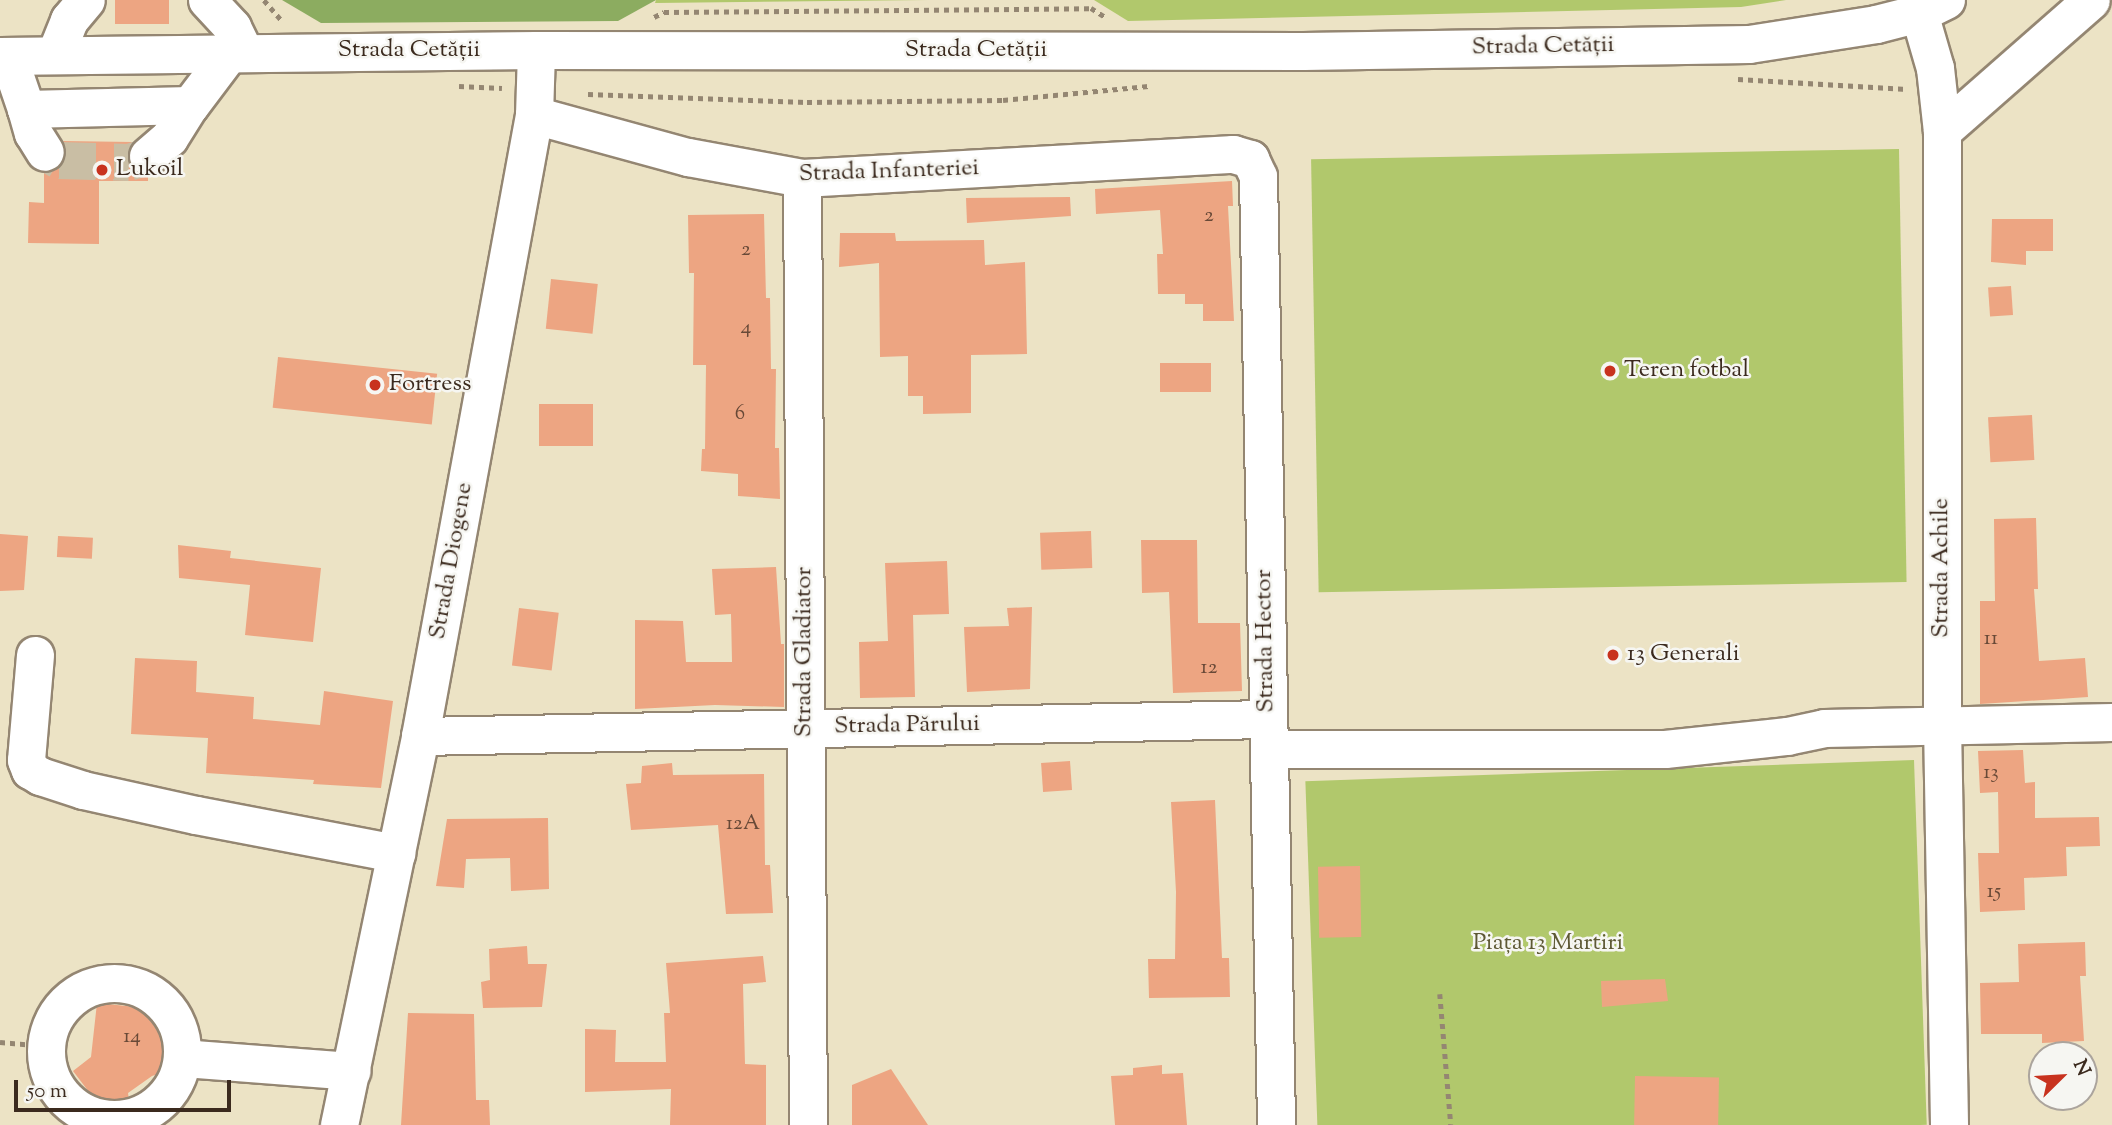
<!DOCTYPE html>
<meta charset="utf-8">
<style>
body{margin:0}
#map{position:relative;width:2112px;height:1125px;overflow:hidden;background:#ece3c5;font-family:"Sorts Mill Goudy",serif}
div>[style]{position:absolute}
.green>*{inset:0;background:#b1c86c;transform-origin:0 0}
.forest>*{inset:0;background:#8cac60}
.building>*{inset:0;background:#eda582;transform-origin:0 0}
.minor-tunnel>*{height:37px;margin-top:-18.5px;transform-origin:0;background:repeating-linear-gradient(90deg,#c9bea4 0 37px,transparent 0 55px)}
.path>*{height:4.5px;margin-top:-2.25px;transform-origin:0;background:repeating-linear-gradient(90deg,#948672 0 5px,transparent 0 10px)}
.roads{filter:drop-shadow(2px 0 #948672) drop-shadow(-2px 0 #948672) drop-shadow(0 2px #948672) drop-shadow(0 -2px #948672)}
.minor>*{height:37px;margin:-18.5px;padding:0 18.5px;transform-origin:18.5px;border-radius:18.5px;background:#fff}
.minor>.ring{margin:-18.5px;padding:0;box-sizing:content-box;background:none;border:37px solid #fff;border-radius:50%}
.dots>*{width:19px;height:19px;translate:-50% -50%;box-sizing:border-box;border:4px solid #f6f6f2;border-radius:50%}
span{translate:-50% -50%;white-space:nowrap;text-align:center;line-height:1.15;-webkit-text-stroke:5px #f6f6f2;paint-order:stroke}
.number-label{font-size:21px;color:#684937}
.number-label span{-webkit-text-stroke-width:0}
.street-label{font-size:24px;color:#3b2a1e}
.poi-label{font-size:24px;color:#3b2a1e}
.left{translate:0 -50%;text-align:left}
.park-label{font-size:24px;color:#5e5935}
.north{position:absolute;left:2028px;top:1041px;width:70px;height:70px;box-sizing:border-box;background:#f6f6f2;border:2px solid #aba49d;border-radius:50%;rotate:66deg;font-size:19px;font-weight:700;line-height:28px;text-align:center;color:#3b2a1e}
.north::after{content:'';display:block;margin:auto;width:24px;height:32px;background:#c8321e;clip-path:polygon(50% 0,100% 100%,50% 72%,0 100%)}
.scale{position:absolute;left:14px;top:1080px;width:217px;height:32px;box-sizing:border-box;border:4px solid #3b2a1e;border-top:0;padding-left:9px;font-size:21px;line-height:24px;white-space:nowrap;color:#3b2a1e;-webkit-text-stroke:5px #f6f6f2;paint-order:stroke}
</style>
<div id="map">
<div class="green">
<div style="clip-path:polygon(656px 0,928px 0,655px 3px)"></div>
<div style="clip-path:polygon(1094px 0,1786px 0,1741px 7px,1128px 21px)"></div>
<div style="left:1899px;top:149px;width:433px;height:588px;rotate:89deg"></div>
<div style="left:1914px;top:760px;width:365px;height:609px;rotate:88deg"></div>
</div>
<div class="forest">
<div style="clip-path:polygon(282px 0,656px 0,618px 21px,321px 23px)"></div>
</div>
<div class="building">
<div style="left:115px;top:0;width:54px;height:24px"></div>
<div style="clip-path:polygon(63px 141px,133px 142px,128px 150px,128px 161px,133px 170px,148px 176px,148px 181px,99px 181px,99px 244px,28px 243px,29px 202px,44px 203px,44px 173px,56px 170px,63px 162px,66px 152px)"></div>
<div style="clip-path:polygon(1232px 181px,1233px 206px,1228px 206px,1234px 321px,1203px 321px,1203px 304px,1185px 304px,1185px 294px,1158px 294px,1157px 254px,1163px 254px,1160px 210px,1096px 214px,1095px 189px)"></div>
<div style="clip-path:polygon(1070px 197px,1071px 216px,967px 223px,966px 198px)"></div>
<div style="clip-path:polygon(764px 214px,766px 298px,770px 298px,771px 369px,776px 369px,775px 448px,779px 448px,780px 499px,738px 496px,738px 474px,701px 471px,702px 449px,705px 449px,706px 365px,693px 365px,694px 273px,689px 273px,688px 215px)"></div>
<div style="clip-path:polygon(1992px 219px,2053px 219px,2053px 251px,2026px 251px,2026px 265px,1991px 262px)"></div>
<div style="clip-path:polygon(840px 233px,895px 233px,896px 241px,984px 240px,985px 265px,1025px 262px,1027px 354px,971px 355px,971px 413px,923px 414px,923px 396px,908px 396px,908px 356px,880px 357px,879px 263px,839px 267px)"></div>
<div style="left:551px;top:279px;width:47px;height:50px;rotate:6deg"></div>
<div style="left:2011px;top:286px;width:29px;height:23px;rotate:86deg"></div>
<div style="left:278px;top:357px;width:160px;height:51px;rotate:6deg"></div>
<div style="left:1211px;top:363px;width:29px;height:51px;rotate:90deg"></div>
<div style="left:539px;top:404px;width:54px;height:42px"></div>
<div style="left:2032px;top:415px;width:45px;height:44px;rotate:87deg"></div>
<div style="clip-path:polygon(2036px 518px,2038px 589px,2034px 589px,2039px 661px,2085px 658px,2088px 697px,1980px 704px,1980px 601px,1995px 601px,1994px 519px)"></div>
<div style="left:1091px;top:531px;width:37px;height:51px;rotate:88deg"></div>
<div style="clip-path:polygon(0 534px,28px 536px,24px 590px,0 591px)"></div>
<div style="left:58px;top:536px;width:35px;height:21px;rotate:3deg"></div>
<div style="clip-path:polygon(1141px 540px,1197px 540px,1198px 623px,1240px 623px,1242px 691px,1173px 693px,1169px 592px,1142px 593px)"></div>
<div style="clip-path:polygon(178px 545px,231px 551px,230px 558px,321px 568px,313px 642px,245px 635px,250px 585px,179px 578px)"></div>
<div style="clip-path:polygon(947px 561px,949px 614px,913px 615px,915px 697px,860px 698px,859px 642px,888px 641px,885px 563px)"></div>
<div style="clip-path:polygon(776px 567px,781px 644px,784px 644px,784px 707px,715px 705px,635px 709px,635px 620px,683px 621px,686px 662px,732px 662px,731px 614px,715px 615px,712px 569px)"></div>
<div style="clip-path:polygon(1032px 607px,1030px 689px,967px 692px,964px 627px,1009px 626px,1007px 608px)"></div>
<div style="left:519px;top:608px;width:40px;height:58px;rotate:7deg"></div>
<div style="clip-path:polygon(135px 658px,197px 661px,196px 692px,254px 697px,253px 719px,320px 725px,324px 691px,393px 701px,381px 788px,313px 784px,314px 780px,206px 773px,208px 738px,131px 734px)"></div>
<div style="clip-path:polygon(2023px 750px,2025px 783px,2035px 782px,2035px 818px,2099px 817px,2100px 846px,2066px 847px,2067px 876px,2024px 878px,2025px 910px,1980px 912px,1978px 853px,1999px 853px,1998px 792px,1980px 793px,1978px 751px)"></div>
<div style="left:1070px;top:761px;width:29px;height:29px;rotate:86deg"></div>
<div style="clip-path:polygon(672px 763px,673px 775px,764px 774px,765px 865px,770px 865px,773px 913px,726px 914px,718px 825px,631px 830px,626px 784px,641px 783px,642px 766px)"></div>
<div style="clip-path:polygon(1215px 800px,1222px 958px,1229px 958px,1230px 997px,1149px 998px,1148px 959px,1175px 959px,1176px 892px,1171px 802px)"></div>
<div style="clip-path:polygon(548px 818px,549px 889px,511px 891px,510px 858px,466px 859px,464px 888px,436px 886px,447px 819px)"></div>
<div style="left:1360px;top:866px;width:71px;height:42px;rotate:89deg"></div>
<div style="clip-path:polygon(2085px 942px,2086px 976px,2080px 976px,2084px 1041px,2042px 1043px,2042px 1034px,1981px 1034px,1980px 983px,2019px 982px,2018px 944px)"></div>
<div style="clip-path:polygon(527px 946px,528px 964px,547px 964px,542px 1007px,483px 1008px,481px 982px,490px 980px,489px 949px)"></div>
<div style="clip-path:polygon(763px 956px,766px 982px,743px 984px,745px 1064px,766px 1065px,766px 1125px,670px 1125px,671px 1089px,585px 1092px,585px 1029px,616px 1030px,615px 1062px,666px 1062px,664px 1013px,670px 1013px,666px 963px)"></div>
<div style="clip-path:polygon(1665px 979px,1668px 1001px,1602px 1007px,1601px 981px)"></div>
<div style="clip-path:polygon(137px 997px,158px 1008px,164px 1016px,171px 1041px,162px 1056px,167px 1071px,152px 1076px,128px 1093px,129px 1100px,94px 1110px,89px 1092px,73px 1071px,91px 1057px,97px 1003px,136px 1007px)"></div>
<div style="clip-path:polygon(408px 1013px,474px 1014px,476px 1100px,489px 1100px,490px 1125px,401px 1125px)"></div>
<div style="clip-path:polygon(1162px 1065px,1162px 1074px,1183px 1073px,1187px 1125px,1115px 1125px,1111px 1076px,1133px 1075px,1133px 1068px)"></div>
<div style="clip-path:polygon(891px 1069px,928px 1125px,852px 1125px,852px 1085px)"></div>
<div style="left:1635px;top:1076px;width:84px;height:49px;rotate:1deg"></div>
</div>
<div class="minor-tunnel">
<div style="left:45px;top:152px;width:16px;rotate:30deg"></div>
<div style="left:59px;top:160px;width:70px;rotate:1.6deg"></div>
<div style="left:129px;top:162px;width:20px;rotate:-18deg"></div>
</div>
<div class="path">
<div style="left:264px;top:0;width:28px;rotate:49deg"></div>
<div style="left:654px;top:17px;width:11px;rotate:-27deg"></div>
<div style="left:664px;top:12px;width:427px;rotate:-0.5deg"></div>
<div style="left:1091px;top:8px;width:19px;rotate:32deg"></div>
<div style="left:1738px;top:79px;width:169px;rotate:3.4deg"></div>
<div style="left:459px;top:86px;width:43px;rotate:2.7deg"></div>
<div style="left:588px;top:94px;width:219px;rotate:2.1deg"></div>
<div style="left:807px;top:102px;width:196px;rotate:-0.6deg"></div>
<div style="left:1003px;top:100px;width:146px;rotate:-5.5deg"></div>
<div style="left:1440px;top:994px;width:131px;rotate:85.2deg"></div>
<div style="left:0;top:1042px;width:46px;rotate:5deg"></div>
</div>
<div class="roads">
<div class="minor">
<div style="left:207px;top:0;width:37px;rotate:47deg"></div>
<div style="left:232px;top:27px;width:28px;rotate:64deg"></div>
<div style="left:1919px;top:13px;width:57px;rotate:73.8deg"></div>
<div style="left:1935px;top:68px;width:63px;rotate:83.7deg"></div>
<div style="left:1942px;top:131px;width:592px;rotate:90deg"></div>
<div style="left:1942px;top:723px;width:402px;rotate:89deg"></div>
<div style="left:55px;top:55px;width:38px;rotate:-68deg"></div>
<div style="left:69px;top:20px;width:26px;rotate:-50deg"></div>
<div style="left:0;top:56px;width:536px;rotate:-0.64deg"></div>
<div style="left:536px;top:50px;width:767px;rotate:0.07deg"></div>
<div style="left:1303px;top:51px;width:446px;rotate:-0.9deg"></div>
<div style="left:1749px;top:44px;width:129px;rotate:-8.9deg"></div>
<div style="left:1876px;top:24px;width:44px;rotate:-14.3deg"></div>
<div style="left:1919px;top:13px;width:30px;rotate:-26deg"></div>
<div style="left:8px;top:56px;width:56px;rotate:71.2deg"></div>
<div style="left:26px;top:109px;width:164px;rotate:-1.4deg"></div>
<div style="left:190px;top:105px;width:66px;rotate:-53deg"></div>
<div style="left:26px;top:109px;width:25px;rotate:74deg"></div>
<div style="left:33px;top:133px;width:22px;rotate:58deg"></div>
<div style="left:534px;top:115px;width:160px;rotate:15.3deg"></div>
<div style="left:688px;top:157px;width:116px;rotate:10.4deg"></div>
<div style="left:802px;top:178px;width:432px;rotate:-3.2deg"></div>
<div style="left:1233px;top:154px;width:18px;rotate:16deg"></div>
<div style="left:1250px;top:159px;width:19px;rotate:65deg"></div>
<div style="left:1258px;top:176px;width:949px;rotate:88.91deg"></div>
<div style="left:1942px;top:131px;width:198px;rotate:-41.3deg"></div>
<div style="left:148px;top:156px;width:28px;rotate:-41deg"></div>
<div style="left:169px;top:138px;width:39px;rotate:-58deg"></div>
<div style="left:802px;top:178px;width:947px;rotate:89.64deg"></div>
<div style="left:35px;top:655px;width:105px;rotate:94.9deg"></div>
<div style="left:26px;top:760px;width:11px;rotate:68deg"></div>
<div style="left:30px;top:770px;width:12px;rotate:31deg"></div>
<div style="left:40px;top:776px;width:45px;rotate:18deg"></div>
<div style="left:83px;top:790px;width:116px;rotate:12.5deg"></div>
<div style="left:196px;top:815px;width:204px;rotate:10.8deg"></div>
<div style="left:420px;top:736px;width:848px;rotate:-1.15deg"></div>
<div style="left:1269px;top:749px;width:396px"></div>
<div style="left:1665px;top:749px;width:123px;rotate:-6.1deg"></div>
<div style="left:1787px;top:736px;width:38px;rotate:-12deg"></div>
<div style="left:1824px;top:728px;width:288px;rotate:-1.2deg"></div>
<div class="ring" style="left:46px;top:983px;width:99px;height:99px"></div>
<div style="left:183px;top:1058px;width:169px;rotate:4.4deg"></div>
<div style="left:339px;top:1125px;width:397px;rotate:-78.2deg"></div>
<div style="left:420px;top:736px;width:631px;rotate:-79.6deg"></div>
<div style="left:534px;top:115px;width:65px;rotate:-88.2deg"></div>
</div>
</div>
<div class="dots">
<div style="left:102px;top:170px;background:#c8321e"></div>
<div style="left:1610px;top:371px;background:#c8321e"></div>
<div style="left:375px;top:385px;background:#c8321e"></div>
<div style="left:1613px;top:655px;background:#c8321e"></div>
</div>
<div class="number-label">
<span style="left:1209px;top:216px">2</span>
<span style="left:746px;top:250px">2</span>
<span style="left:746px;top:328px">4</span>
<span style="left:740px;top:414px">6</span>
<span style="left:1991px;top:639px">11</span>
<span style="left:1209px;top:668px">12</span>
<span style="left:1991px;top:773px">13</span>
<span style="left:743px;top:824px">12A</span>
<span style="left:1994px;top:892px">15</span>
<span style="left:132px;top:1037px">14</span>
</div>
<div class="street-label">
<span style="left:1543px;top:47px;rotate:-1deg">Strada Cetății</span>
<span style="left:409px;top:51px">Strada Cetății</span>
<span style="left:976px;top:51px">Strada Cetății</span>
<span style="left:889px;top:172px;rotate:-2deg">Strada Infanteriei</span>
<span style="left:452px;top:561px;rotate:-80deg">Strada Diogene</span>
<span style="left:1942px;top:568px;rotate:-90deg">Strada Achile</span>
<span style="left:1266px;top:641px;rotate:-91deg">Strada Hector</span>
<span style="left:805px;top:652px;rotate:-90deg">Strada Gladiator</span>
<span style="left:907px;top:726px;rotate:-1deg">Strada Părului</span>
</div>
<div class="poi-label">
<span class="left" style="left:116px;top:170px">Lukoil</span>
<span class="left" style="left:1624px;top:371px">Teren fotbal</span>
<span class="left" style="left:389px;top:385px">Fortress</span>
<span class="left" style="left:1627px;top:655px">13 Generali</span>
</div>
<div class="park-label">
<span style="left:1548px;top:944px">Piața 13 Martiri</span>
</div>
<div class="north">N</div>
<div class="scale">50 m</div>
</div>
